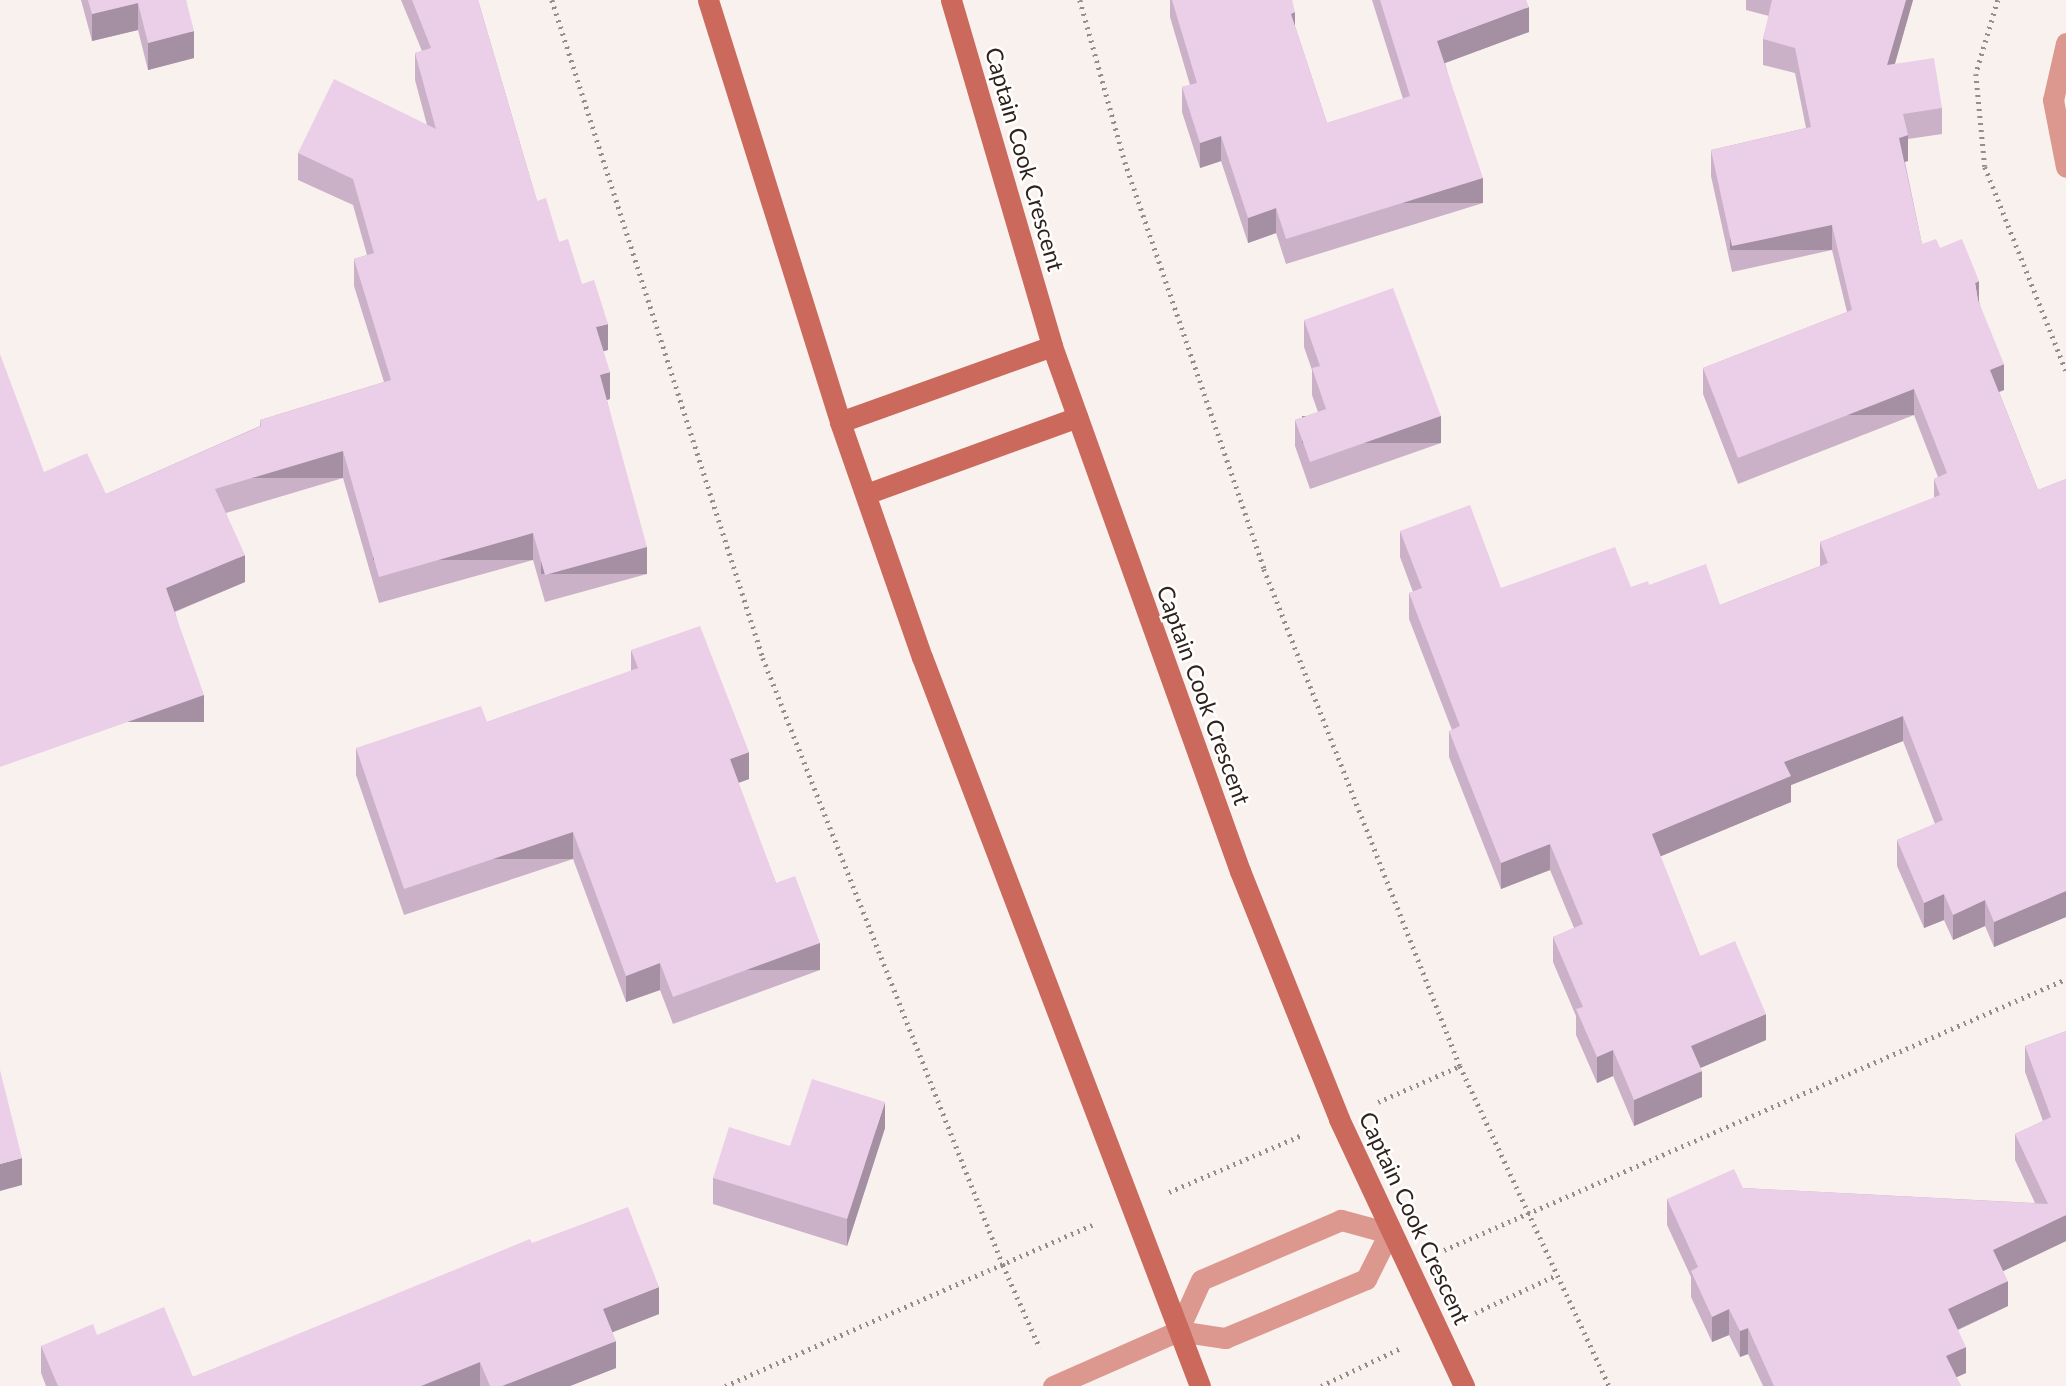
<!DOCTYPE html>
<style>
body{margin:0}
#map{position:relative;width:2066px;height:1386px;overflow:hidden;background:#f9f1ee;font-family:Lato,sans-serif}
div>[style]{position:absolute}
.path>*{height:4.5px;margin-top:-2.25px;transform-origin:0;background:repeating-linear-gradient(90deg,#978d88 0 2px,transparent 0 7px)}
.street>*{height:21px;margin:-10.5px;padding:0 10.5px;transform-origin:10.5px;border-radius:10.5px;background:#dc988e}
.secondary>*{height:21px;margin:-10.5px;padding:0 10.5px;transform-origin:10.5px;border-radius:10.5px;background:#cb695c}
.wall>*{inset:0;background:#cab1c8}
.shaded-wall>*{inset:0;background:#a490a2;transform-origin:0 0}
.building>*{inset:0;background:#ebcee8}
span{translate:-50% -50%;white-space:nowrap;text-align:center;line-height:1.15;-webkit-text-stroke:5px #fff;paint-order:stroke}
.street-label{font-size:23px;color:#2f221c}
</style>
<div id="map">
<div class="path">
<div style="left:552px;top:0;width:691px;rotate:72.22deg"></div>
<div style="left:763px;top:658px;width:653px;rotate:68.43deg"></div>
<div style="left:1003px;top:1265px;width:91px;rotate:66deg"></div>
<div style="left:1080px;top:0;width:168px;rotate:74.5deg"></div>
<div style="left:1125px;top:162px;width:430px;rotate:71.1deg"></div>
<div style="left:1264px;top:569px;width:534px;rotate:68.48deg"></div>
<div style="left:1460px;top:1066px;width:353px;rotate:65deg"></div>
<div style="left:1998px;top:0;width:77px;rotate:106.6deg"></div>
<div style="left:1976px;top:74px;width:93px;rotate:84.5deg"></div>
<div style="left:1985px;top:167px;width:219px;rotate:68.3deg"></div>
<div style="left:1378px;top:1102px;width:90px;rotate:-23.7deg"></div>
<div style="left:1169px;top:1192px;width:145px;rotate:-23.2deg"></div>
<div style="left:1444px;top:1250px;width:678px;rotate:-23.54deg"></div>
<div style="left:1475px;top:1313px;width:90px;rotate:-24.9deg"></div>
<div style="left:725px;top:1386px;width:405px;rotate:-23.7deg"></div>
<div style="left:1321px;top:1386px;width:89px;rotate:-25.4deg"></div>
</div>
<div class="street">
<div style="left:2066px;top:43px;width:58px;rotate:102.8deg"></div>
<div style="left:2053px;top:100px;width:68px;rotate:79deg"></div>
<div style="left:1053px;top:1386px;width:137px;rotate:-23.7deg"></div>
<div style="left:1178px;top:1331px;width:48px;rotate:8.5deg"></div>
<div style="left:1225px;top:1338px;width:153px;rotate:-22.7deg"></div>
<div style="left:1366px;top:1279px;width:51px;rotate:-63.4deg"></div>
<div style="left:1389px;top:1233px;width:50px;rotate:-164.8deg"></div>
<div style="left:1341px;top:1220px;width:152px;rotate:156.8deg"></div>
<div style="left:1201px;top:1280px;width:56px;rotate:114.3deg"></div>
</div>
<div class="secondary">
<div style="left:708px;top:0;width:442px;rotate:72.6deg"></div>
<div style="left:840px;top:422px;width:249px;rotate:70.8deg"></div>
<div style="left:922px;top:657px;width:780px;rotate:69.13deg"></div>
<div style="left:951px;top:0;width:360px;rotate:73.7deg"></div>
<div style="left:1052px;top:346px;width:558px;rotate:70.3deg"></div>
<div style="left:1240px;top:871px;width:267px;rotate:68.2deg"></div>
<div style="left:1339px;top:1119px;width:295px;rotate:64.9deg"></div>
<div style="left:840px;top:422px;width:225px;rotate:-19.7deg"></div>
<div style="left:866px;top:494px;width:225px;rotate:-20deg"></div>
</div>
<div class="wall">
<div style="clip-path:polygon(81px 0,186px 0,194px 58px,148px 70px,138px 30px,92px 41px)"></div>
<div style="clip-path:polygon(401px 0,478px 0,537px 201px,582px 284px,608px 350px,603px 351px,610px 399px,607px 400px,647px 574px,545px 602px,533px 560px,379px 603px,343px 478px,226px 513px,245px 582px,175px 612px,204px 722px,44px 472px,106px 494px,260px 426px,260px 420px,384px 382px,354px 286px,354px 259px,367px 255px,353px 205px,298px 180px,298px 153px,427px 125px,415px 80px,415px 53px,422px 51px)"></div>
<div style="clip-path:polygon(1170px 0,1292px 0,1295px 26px,1327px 123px,1403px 99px,1372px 0,1526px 0,1529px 32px,1445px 63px,1483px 203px,1286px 264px,1276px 233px,1248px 243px,1221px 161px,1200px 168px,1182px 112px,1182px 87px,1190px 85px,1170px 17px)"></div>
<div style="clip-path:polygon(1746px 0,1913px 0,1895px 64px,1942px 108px,1942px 134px,1908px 139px,1908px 161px,1905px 162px,1922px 244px,1940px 248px,1979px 301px,2004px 390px,1999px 392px,2038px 490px,2066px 479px,2066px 917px,1994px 947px,1985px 926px,1953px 940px,1944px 920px,1924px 928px,1897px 866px,1897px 840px,1935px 824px,1903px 741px,1791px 785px,1791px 802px,1660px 856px,1700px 956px,1766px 1040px,1700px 1068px,1702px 1097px,1634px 1126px,1613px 1076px,1597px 1083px,1576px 1035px,1576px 1016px,1553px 962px,1553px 937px,1574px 928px,1550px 870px,1501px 889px,1449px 757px,1449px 731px,1452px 730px,1409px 619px,1409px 593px,1413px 592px,1400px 557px,1400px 531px,1501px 588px,1631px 587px,1649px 585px,1720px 605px,1820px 566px,1820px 542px,1934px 498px,1934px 479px,1938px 477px,1914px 415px,1738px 484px,1703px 394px,1703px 368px,1847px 312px,1832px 250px,1732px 272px,1711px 176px,1711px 150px,1806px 128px,1795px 73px,1763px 65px,1763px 39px,1769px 16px,1746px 10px)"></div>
<div style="clip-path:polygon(1304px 320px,1441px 443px,1310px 489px,1295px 446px,1295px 420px,1318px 412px,1312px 395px,1312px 370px,1304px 347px)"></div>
<div style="clip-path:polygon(631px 650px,749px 779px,738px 783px,776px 883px,820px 970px,673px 1024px,660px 990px,626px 1002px,573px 859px,404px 915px,356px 775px,356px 748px,487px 722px,631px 671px)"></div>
<div style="clip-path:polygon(2066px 1031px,2066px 1241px,2003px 1271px,2008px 1306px,1958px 1330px,1966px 1373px,1956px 1377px,1961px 1386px,1763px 1386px,1748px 1354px,1740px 1357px,1729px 1335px,1712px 1342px,1691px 1297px,1691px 1277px,1667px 1225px,1667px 1199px,1743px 1188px,2035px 1203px,2015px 1160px,2015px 1134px,2043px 1121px,2025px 1072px,2025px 1046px)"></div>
<div style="clip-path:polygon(885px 1128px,847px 1246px,713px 1204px,713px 1178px,790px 1146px)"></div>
<div style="clip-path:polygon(532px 1243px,659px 1314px,612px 1332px,616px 1368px,570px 1386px,46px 1386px,41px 1373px,41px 1346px,97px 1335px,193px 1377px)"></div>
</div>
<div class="shaded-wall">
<div style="clip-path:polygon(1906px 0,1913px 0,1887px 91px,1887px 65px)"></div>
<div style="clip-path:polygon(138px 3px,138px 30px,92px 41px,92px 14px)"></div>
<div style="clip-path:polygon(1529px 7px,1529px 32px,1437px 66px,1437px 41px)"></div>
<div style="clip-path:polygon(1295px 12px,1295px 37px,1291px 14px)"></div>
<div style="clip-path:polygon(194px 31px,194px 58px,148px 70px,148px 43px)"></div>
<div style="clip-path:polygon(1908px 135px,1908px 161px,1899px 163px,1899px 138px)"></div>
<div style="clip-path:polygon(1221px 136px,1221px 161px,1200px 168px,1200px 143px)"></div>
<div style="left:1483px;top:178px;width:25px;height:206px;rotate:90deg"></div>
<div style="clip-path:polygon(1276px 208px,1276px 233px,1248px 243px,1248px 218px)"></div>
<div style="left:1832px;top:225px;width:25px;height:102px;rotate:90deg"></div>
<div style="clip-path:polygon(1979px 281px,1979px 307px,1975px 283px)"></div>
<div style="clip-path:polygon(608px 324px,608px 350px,596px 353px,596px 327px)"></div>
<div style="clip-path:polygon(2004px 364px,2004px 390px,1990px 395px,1990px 370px)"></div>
<div style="clip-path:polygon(610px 372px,610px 399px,600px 402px,600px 375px)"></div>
<div style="left:1914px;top:389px;width:26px;height:189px;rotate:90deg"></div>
<div style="left:1441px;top:416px;width:27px;height:139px;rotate:90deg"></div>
<div style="left:343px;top:451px;width:27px;height:134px;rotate:90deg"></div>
<div style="left:533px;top:533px;width:27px;height:160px;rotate:90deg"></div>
<div style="left:647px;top:547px;width:27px;height:106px;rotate:90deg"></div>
<div style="clip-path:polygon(245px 555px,245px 582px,166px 615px,166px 588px)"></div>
<div style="left:204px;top:695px;width:27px;height:216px;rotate:90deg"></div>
<div style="clip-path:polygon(1903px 716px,1903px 741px,1791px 785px,1791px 802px,1652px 860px,1652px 834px,1784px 762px)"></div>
<div style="clip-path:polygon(749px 752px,749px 779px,730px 786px,730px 759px)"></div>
<div style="left:573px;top:832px;width:27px;height:178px;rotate:90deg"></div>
<div style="clip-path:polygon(1550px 844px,1550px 870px,1501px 889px,1501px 863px)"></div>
<div style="clip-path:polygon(2066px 891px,2066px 917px,1994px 947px,1994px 922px)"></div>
<div style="clip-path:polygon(1944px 894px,1944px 920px,1924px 928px,1924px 903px)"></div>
<div style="clip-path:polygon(1985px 900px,1985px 926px,1953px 940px,1953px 915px)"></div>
<div style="left:820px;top:943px;width:27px;height:157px;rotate:90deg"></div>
<div style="clip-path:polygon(660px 963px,660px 990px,626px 1002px,626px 976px)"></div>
<div style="clip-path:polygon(1766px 1014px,1766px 1040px,1691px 1072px,1691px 1046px)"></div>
<div style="clip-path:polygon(1613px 1050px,1613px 1076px,1597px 1083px,1597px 1057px)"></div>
<div style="clip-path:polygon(1702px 1071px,1702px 1097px,1634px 1126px,1634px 1100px)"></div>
<div style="clip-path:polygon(885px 1102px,885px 1128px,847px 1246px,847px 1219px)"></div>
<div style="clip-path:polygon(22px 1158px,22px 1185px,0 1191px,0 1164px)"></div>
<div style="clip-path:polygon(2066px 1215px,2066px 1241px,1993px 1276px,1993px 1250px)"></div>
<div style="clip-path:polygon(2008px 1281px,2008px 1306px,1948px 1334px,1948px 1309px)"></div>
<div style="clip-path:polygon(659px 1287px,659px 1314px,603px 1336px,603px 1309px)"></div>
<div style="clip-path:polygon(1729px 1309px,1729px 1335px,1712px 1342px,1712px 1317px)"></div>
<div style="clip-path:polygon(1748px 1328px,1748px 1354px,1740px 1357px,1740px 1331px)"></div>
<div style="clip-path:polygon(616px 1341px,616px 1368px,570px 1386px,502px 1386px)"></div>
<div style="clip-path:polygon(1966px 1347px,1966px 1373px,1946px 1382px,1946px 1356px)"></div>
<div style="clip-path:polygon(480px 1362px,480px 1386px,421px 1386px)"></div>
</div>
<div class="building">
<div style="clip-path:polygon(88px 0,186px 0,194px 31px,148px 43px,138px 3px,92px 14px)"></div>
<div style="clip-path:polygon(412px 0,478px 0,537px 201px,546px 198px,559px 242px,568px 239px,582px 284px,594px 280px,608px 324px,596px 327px,610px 372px,600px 375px,647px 547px,545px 575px,533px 533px,379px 577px,343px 451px,215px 489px,245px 555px,166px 588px,204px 695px,0 767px,0 354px,44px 472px,87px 453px,106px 494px,261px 426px,260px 420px,391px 380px,354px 259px,374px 253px,353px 179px,298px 153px,334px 79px,436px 129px,415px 53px,431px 48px)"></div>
<div style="clip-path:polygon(1172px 0,1292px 0,1295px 12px,1291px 14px,1327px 123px,1410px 96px,1380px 0,1526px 0,1529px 7px,1437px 41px,1483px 178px,1286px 239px,1276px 208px,1248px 218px,1221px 136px,1200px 143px,1182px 87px,1197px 83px)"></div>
<div style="clip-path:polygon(1772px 0,1906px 0,1887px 65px,1934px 58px,1942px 108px,1903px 114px,1908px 135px,1899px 138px,1922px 244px,1936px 239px,1940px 248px,1962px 239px,1979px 281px,1975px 283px,1978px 300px,2004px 364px,1990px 370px,2038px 490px,2066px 479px,2066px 891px,1994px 922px,1985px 900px,1953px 915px,1944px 894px,1924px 903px,1897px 840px,1943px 820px,1903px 716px,1784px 762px,1791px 776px,1652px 834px,1700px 956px,1735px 941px,1766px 1014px,1691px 1046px,1702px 1071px,1634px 1100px,1613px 1050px,1597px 1057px,1576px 1009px,1583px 1007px,1553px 937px,1583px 924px,1550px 844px,1501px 863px,1449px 731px,1460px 726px,1409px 593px,1422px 588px,1400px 531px,1470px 505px,1501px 588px,1615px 547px,1631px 587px,1648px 581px,1649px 585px,1706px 564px,1720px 605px,1828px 563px,1820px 542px,1940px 495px,1934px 479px,1947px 473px,1914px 389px,1738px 458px,1703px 368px,1852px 310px,1832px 225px,1732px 246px,1711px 150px,1811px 127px,1795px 48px,1763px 39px)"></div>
<div style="clip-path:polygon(1393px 288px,1441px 416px,1310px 462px,1295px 420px,1326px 409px,1312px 368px,1320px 366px,1304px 320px)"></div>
<div style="clip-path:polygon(700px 626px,749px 752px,730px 759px,776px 883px,795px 876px,820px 943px,673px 997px,660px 963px,626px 976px,573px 832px,404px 889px,356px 748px,481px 706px,487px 722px,638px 668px,631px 650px)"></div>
<div style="clip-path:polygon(2066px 1031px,2066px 1215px,1993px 1250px,2008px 1281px,1948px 1309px,1966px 1347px,1946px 1356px,1961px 1386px,1774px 1386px,1748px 1328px,1740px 1331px,1729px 1309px,1712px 1317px,1691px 1271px,1698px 1267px,1667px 1199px,1734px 1169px,1743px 1188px,2048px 1204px,2015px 1134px,2051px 1117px,2025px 1046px)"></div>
<div style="clip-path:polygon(0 1070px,22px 1158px,0 1164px)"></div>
<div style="clip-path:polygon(812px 1079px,885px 1102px,847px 1219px,713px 1178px,729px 1127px,790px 1146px)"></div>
<div style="clip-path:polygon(628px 1207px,659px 1287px,603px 1309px,616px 1341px,502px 1386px,490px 1386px,480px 1362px,421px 1386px,58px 1386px,41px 1346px,93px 1324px,97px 1335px,164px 1307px,193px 1377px,530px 1239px,532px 1243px)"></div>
</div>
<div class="street-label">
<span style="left:1025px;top:159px;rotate:74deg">Captain Cook Crescent</span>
<span style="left:1204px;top:695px;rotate:70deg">Captain Cook Crescent</span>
<span style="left:1415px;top:1218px;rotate:65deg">Captain Cook Crescent</span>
</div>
</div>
